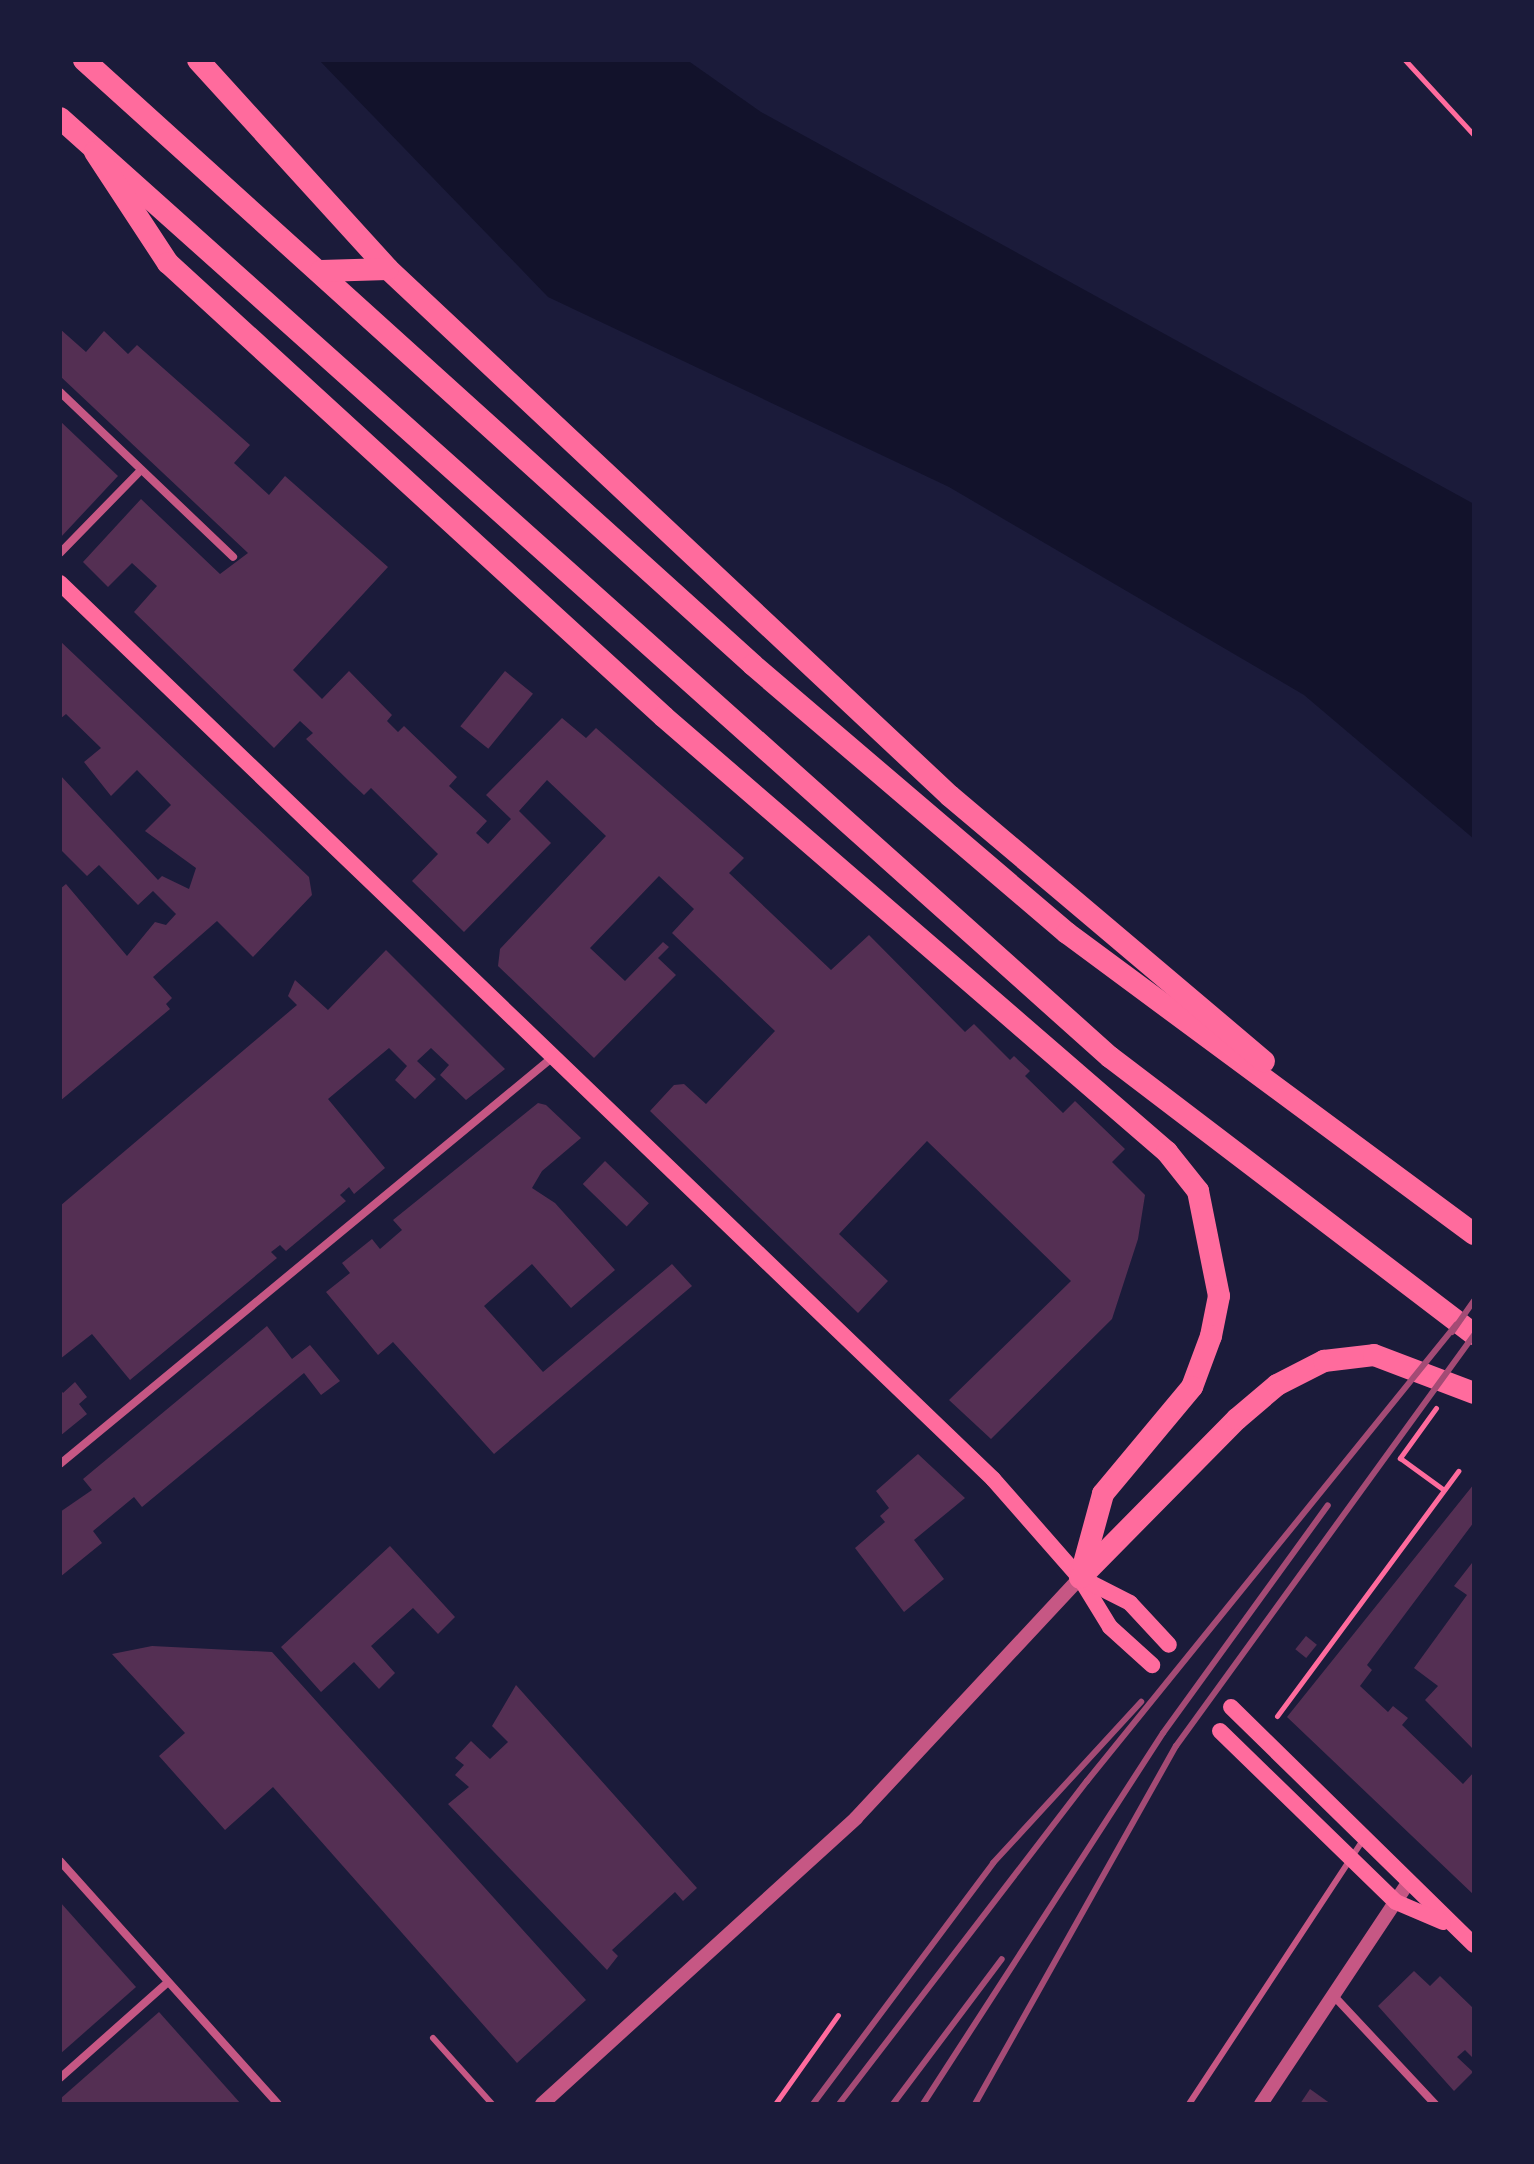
<!DOCTYPE html>
<style>
body{margin:0}
#map{position:relative;width:1534px;height:2164px;overflow:hidden;background:#1b1b3a;font-family:Mulish,sans-serif}
div>[style]{position:absolute}
.water>*{inset:0;background:#12122b}
.building>*{inset:0;background:#542f53;transform-origin:0 0}
.path>*{height:5px;margin:-2.5px;padding:0 2.5px;transform-origin:2.5px;border-radius:2.5px;background:#ff6b9d}
.service>*{height:6px;margin:-3px;padding:0 3px;transform-origin:3px;border-radius:3px;background:#c65784}
.minor>*{height:8px;margin:-4px;padding:0 4px;transform-origin:4px;border-radius:4px;background:#c65784}
.tertiary>*{height:14px;margin:-7px;padding:0 7px;transform-origin:7px;border-radius:7px;background:#c65784}
.secondary>*{height:16px;margin:-8px;padding:0 8px;transform-origin:8px;border-radius:8px;background:#ff6b9d}
.trunk>*{height:22px;margin:-11px;padding:0 11px;transform-origin:11px;border-radius:11px;background:#ff6b9d}
.rail>*{height:6px;margin:-3px;padding:0 3px;transform-origin:3px;border-radius:3px;background:#a44b75}
span{translate:-50% -50%;white-space:nowrap;text-align:center;line-height:1.15;-webkit-text-stroke:8px #1b1b3a;paint-order:stroke}
.frame{position:absolute;inset:0;border:62px solid #1b1b3a;pointer-events:none}
</style>
<div id="map">
<div class="water">
<div style="clip-path:polygon(319px 60px,687px 60px,761px 112px,1474px 504px,1474px 839px,1304px 695px,949px 487px,548px 297px)"></div>
</div>
<div class="building">
<div style="clip-path:polygon(60px 329px,86px 352px,104px 331px,128px 354px,137px 345px,250px 445px,234px 463px,269px 495px,285px 476px,388px 567px,293px 670px,322px 699px,349px 671px,392px 715px,387px 721px,398px 732px,404px 726px,457px 777px,449px 786px,487px 821px,476px 833px,488px 844px,511px 819px,486px 795px,562px 718px,586px 738px,596px 728px,744px 858px,729px 873px,831px 970px,869px 935px,965px 1032px,974px 1024px,1010px 1060px,1014px 1056px,1030px 1071px,1025px 1076px,1063px 1113px,1075px 1101px,1125px 1149px,1112px 1162px,1145px 1195px,1138px 1239px,1112px 1319px,991px 1439px,949px 1400px,1071px 1281px,927px 1141px,839px 1234px,888px 1281px,858px 1313px,650px 1111px,674px 1085px,684px 1084px,706px 1104px,775px 1031px,672px 933px,694px 909px,659px 876px,590px 948px,625px 981px,663px 942px,669px 947px,658px 958px,676px 975px,594px 1058px,498px 966px,500px 949px,606px 836px,547px 780px,519px 811px,551px 843px,464px 932px,412px 881px,438px 854px,371px 788px,364px 795px,350px 782px,306px 739px,313px 733px,300px 721px,274px 748px,134px 612px,157px 586px,132px 563px,108px 587px,83px 562px,141px 499px,220px 574px,248px 553px,60px 376px)"></div>
<div style="clip-path:polygon(60px 421px,118px 476px,60px 538px)"></div>
<div style="clip-path:polygon(60px 641px,309px 877px,312px 895px,253px 957px,217px 921px,153px 977px,172px 998px,166px 1004px,170px 1009px,60px 1101px,60px 889px,66px 884px,127px 956px,155px 922px,166px 925px,176px 914px,153px 891px,138px 905px,99px 865px,87px 876px,60px 849px,60px 775px,158px 880px,162px 876px,189px 889px,196px 868px,145px 831px,171px 805px,137px 770px,111px 796px,84px 762px,101px 748px,66px 714px,60px 719px)"></div>
<div style="left:505px;top:671px;width:36px;height:71px;rotate:39deg"></div>
<div style="clip-path:polygon(386px 950px,505px 1069px,466px 1100px,440px 1075px,449px 1065px,431px 1048px,417px 1061px,436px 1079px,415px 1099px,395px 1080px,407px 1066px,389px 1048px,328px 1099px,385px 1168px,354px 1194px,349px 1187px,340px 1195px,346px 1201px,286px 1251px,280px 1245px,275px 1249px,271px 1252px,277px 1258px,130px 1380px,92px 1334px,60px 1359px,60px 1206px,297px 1005px,288px 996px,295px 980px,328px 1010px)"></div>
<div style="clip-path:polygon(538px 1103px,546px 1105px,581px 1138px,542px 1171px,532px 1188px,555px 1203px,615px 1270px,571px 1308px,532px 1264px,484px 1306px,543px 1372px,672px 1264px,692px 1286px,494px 1454px,393px 1342px,378px 1355px,326px 1292px,350px 1273px,342px 1263px,372px 1239px,380px 1249px,402px 1230px,393px 1220px)"></div>
<div style="left:605px;top:1161px;width:61px;height:32px;rotate:44deg"></div>
<div style="clip-path:polygon(267px 1326px,292px 1359px,310px 1345px,340px 1381px,321px 1395px,304px 1373px,142px 1507px,134px 1497px,93px 1531px,102px 1543px,60px 1577px,60px 1512px,92px 1490px,83px 1479px)"></div>
<div style="clip-path:polygon(75px 1382px,87px 1397px,79px 1404px,87px 1414px,60px 1436px,60px 1389px,63px 1393px)"></div>
<div style="clip-path:polygon(918px 1454px,965px 1498px,914px 1540px,944px 1579px,904px 1612px,855px 1548px,885px 1522px,880px 1516px,889px 1508px,876px 1491px)"></div>
<div style="clip-path:polygon(1474px 1484px,1474px 1522px,1367px 1665px,1372px 1670px,1360px 1686px,1388px 1712px,1393px 1706px,1408px 1718px,1402px 1725px,1463px 1784px,1474px 1772px,1474px 1895px,1287px 1717px)"></div>
<div style="clip-path:polygon(390px 1546px,455px 1617px,438px 1634px,413px 1608px,371px 1646px,395px 1673px,379px 1689px,354px 1662px,321px 1692px,281px 1647px)"></div>
<div style="clip-path:polygon(1472px 1563px,1474px 1565px,1474px 1750px,1425px 1700px,1438px 1686px,1414px 1668px,1467px 1595px,1454px 1586px)"></div>
<div style="left:1306px;top:1636px;width:14px;height:17px;rotate:39deg"></div>
<div style="clip-path:polygon(152px 1646px,272px 1652px,586px 2000px,517px 2063px,273px 1787px,225px 1830px,159px 1756px,185px 1733px,112px 1654px)"></div>
<div style="clip-path:polygon(516px 1685px,697px 1888px,683px 1901px,675px 1892px,612px 1950px,618px 1956px,607px 1970px,448px 1804px,469px 1787px,455px 1775px,464px 1765px,455px 1758px,471px 1741px,490px 1759px,508px 1742px,492px 1726px)"></div>
<div style="clip-path:polygon(60px 1902px,136px 1987px,60px 2054px)"></div>
<div style="clip-path:polygon(1414px 1971px,1430px 1986px,1440px 1976px,1474px 2009px,1474px 2059px,1465px 2050px,1457px 2057px,1473px 2072px,1454px 2091px,1378px 2006px)"></div>
<div style="clip-path:polygon(159px 2012px,241px 2104px,60px 2102px,60px 2099px)"></div>
<div style="clip-path:polygon(1310px 2089px,1331px 2104px,1300px 2104px)"></div>
</div>
<div class="path">
<div style="left:1405px;top:60px;width:102px;rotate:47.4deg"></div>
<div style="left:1436px;top:1408px;width:62px;rotate:125.8deg"></div>
<div style="left:1400px;top:1458px;width:54px;rotate:36deg"></div>
<div style="left:1277px;top:1716px;width:305px;rotate:-53.5deg"></div>
<div style="left:775px;top:2104px;width:109px;rotate:-54.7deg"></div>
</div>
<div class="service">
<div style="left:433px;top:2038px;width:89px;rotate:48.2deg"></div>
<div style="left:1189px;top:2104px;width:316px;rotate:-56.6deg"></div>
</div>
<div class="minor">
<div style="left:60px;top:392px;width:239px;rotate:43.6deg"></div>
<div style="left:60px;top:553px;width:115px;rotate:-45.7deg"></div>
<div style="left:60px;top:1464px;width:639px;rotate:-39.54deg"></div>
<div style="left:60px;top:1861px;width:326px;rotate:48.1deg"></div>
<div style="left:1332px;top:1994px;width:151px;rotate:46.9deg"></div>
<div style="left:60px;top:2078px;width:143px;rotate:-41.6deg"></div>
</div>
<div class="tertiary">
<div style="left:542px;top:2104px;width:425px;rotate:-42.3deg"></div>
<div style="left:856px;top:1818px;width:328px;rotate:-47deg"></div>
<div style="left:1261px;top:2104px;width:265px;rotate:-56.4deg"></div>
</div>
<div class="secondary">
<div style="left:60px;top:583px;width:1294px;rotate:43.84deg"></div>
<div style="left:993px;top:1479px;width:132px;rotate:48.7deg"></div>
<div style="left:1080px;top:1578px;width:57px;rotate:58.5deg"></div>
<div style="left:1110px;top:1627px;width:57px;rotate:42.1deg"></div>
<div style="left:1081px;top:1578px;width:55px;rotate:27deg"></div>
<div style="left:1130px;top:1603px;width:57px;rotate:47.1deg"></div>
<div style="left:1231px;top:1707px;width:340px;rotate:44.4deg"></div>
<div style="left:1220px;top:1731px;width:245px;rotate:44.2deg"></div>
<div style="left:1396px;top:1902px;width:51px;rotate:23.1deg"></div>
</div>
<div class="trunk">
<div style="left:84px;top:60px;width:902px;rotate:42.12deg"></div>
<div style="left:753px;top:665px;width:413px;rotate:40.5deg"></div>
<div style="left:1067px;top:933px;width:506px;rotate:36.49deg"></div>
<div style="left:198px;top:60px;width:282px;rotate:47.7deg"></div>
<div style="left:388px;top:269px;width:770px;rotate:43.16deg"></div>
<div style="left:950px;top:796px;width:411px;rotate:40.2deg"></div>
<div style="left:60px;top:118px;width:1409px;rotate:41.81deg"></div>
<div style="left:1110px;top:1057px;width:457px;rotate:37.3deg"></div>
<div style="left:95px;top:152px;width:133px;rotate:56.7deg"></div>
<div style="left:168px;top:263px;width:672px;rotate:42.47deg"></div>
<div style="left:664px;top:717px;width:665px;rotate:40.85deg"></div>
<div style="left:1167px;top:1152px;width:50px;rotate:51.5deg"></div>
<div style="left:1198px;top:1191px;width:107px;rotate:78.7deg"></div>
<div style="left:1219px;top:1296px;width:41px;rotate:101.3deg"></div>
<div style="left:1211px;top:1336px;width:54px;rotate:110.4deg"></div>
<div style="left:1192px;top:1387px;width:139px;rotate:129.8deg"></div>
<div style="left:1103px;top:1494px;width:87px;rotate:105.3deg"></div>
<div style="left:321px;top:271px;width:67px;rotate:-1.7deg"></div>
<div style="left:1081px;top:1577px;width:222px;rotate:-45.4deg"></div>
<div style="left:1237px;top:1419px;width:52px;rotate:-40.4deg"></div>
<div style="left:1277px;top:1385px;width:53px;rotate:-27.1deg"></div>
<div style="left:1324px;top:1361px;width:50px;rotate:-6.8deg"></div>
<div style="left:1374px;top:1355px;width:107px;rotate:20.8deg"></div>
</div>
<div class="rail">
<div style="left:1452px;top:1332px;width:38px;rotate:-55deg"></div>
<div style="left:813px;top:2104px;width:301px;rotate:-53.2deg"></div>
<div style="left:993px;top:1863px;width:219px;rotate:-47.4deg"></div>
<div style="left:839px;top:2104px;width:407px;rotate:-52.5deg"></div>
<div style="left:1087px;top:1781px;width:587px;rotate:-51.02deg"></div>
<div style="left:893px;top:2104px;width:181px;rotate:-53.1deg"></div>
<div style="left:923px;top:2104px;width:442px;rotate:-57.1deg"></div>
<div style="left:1163px;top:1733px;width:281px;rotate:-54.1deg"></div>
<div style="left:975px;top:2104px;width:411px;rotate:-60.7deg"></div>
<div style="left:1176px;top:1746px;width:508px;rotate:-54.06deg"></div>
</div>
<div class="frame"></div>
</div>
